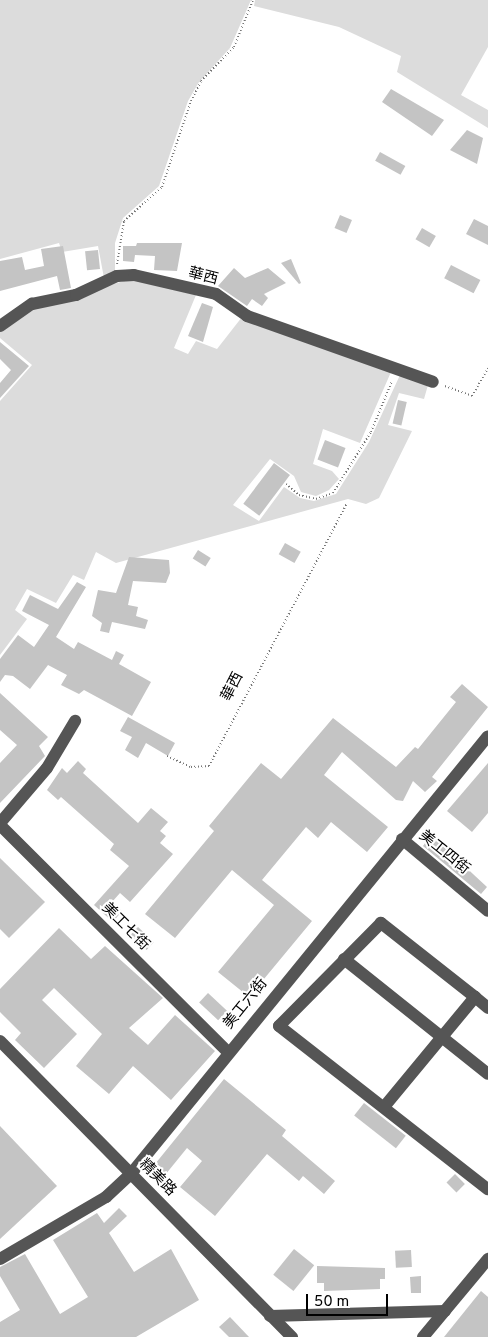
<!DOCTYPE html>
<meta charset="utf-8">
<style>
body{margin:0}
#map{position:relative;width:488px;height:1337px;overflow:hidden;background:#fff;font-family:Overpass,"Noto Sans TC",sans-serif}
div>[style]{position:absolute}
.green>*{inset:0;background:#dcdcdc}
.building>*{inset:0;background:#c4c4c4;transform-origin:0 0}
.path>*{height:2px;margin-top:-1px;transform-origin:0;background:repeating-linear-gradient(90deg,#777 0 1px,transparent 0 3.5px)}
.minor>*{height:12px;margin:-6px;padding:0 6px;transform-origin:6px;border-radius:6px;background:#555}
span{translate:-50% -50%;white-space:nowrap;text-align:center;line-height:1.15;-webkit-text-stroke:4px #fff;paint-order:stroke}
.street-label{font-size:15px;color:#000}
.scale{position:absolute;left:306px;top:1294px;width:82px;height:22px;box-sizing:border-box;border:2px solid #000;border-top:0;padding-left:6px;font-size:15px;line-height:18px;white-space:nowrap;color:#000;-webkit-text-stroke:4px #fff;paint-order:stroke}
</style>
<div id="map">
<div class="green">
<div style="clip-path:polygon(0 0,251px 0,230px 48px,199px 82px,188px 101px,159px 186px,123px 218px,115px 243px,115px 273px,104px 278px,98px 246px,62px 252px,59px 243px,0 259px)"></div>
<div style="clip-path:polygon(255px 0,488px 0,488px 47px,461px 95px,488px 110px,488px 128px,397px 72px,401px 56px,339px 27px,254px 6px)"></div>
<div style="clip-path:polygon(131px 279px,196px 295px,174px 348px,188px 354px,196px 341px,217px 349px,242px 317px,391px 372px,360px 443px,323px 429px,313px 464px,332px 471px,339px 479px,329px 490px,316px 496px,301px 492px,294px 476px,270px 459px,233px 505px,259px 521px,284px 487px,300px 498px,314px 501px,336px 494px,369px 442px,400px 375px,428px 385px,424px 399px,399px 393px,388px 425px,412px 431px,379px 498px,366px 504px,348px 499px,116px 563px,96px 552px,84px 580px,73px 575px,56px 603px,27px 589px,15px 610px,27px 619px,0 655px,0 401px,32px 365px,0 338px,0 331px,34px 307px)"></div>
</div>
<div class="building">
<div style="clip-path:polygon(391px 89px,444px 120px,432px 136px,382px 102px)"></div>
<div style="clip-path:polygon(467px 130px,483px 138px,477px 164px,450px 150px)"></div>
<div style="left:380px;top:152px;width:29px;height:10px;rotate:29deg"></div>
<div style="left:340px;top:215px;width:13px;height:14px;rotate:23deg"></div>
<div style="clip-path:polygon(474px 219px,488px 226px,488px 245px,466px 234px)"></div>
<div style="left:422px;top:228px;width:16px;height:13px;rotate:30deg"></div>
<div style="clip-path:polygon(137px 243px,182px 243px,177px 271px,154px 270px,155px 256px,135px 255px,134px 262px,123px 261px,123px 246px,136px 246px)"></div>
<div style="clip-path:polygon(63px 246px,71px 288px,60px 290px,57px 276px,0 291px,0 261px,22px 257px,25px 270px,44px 266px,41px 249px)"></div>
<div style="left:98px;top:250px;width:19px;height:13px;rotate:84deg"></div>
<div style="clip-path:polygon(291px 259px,301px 283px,299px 284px,281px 263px)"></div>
<div style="left:451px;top:265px;width:33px;height:15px;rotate:27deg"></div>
<div style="clip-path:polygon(234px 268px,245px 278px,268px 268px,286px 283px,264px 294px,268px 298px,262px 306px,252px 299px,247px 306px,218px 286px)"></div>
<div style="clip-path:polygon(202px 303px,213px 307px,203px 342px,188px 336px)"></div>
<div style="clip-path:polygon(0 342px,29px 366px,0 398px,0 383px,11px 370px,0 359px)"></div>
<div style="left:398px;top:400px;width:9px;height:24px;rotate:13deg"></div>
<div style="left:325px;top:440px;width:22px;height:21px;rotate:21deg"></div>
<div style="left:274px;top:463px;width:20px;height:51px;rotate:37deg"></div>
<div style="left:285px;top:543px;width:18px;height:13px;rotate:29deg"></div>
<div style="left:198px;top:550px;width:15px;height:10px;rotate:32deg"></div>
<div style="clip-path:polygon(129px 557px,169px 560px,170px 573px,166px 583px,133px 581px,128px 605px,138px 607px,136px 616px,148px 620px,145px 629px,112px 622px,109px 633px,100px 631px,102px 623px,92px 616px,98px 590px,116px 593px)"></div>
<div style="clip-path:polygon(77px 582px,86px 587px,56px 637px,74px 649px,78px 642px,112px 660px,116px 651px,124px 655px,119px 664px,151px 682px,132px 716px,84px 690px,79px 694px,61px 685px,67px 675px,48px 665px,30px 689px,13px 676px,5px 675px,0 682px,0 659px,18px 635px,34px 647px,49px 625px,22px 611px,30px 595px,58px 609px)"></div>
<div style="clip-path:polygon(462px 684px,488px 707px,432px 777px,437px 781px,425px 792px,413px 781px,403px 801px,396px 800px,342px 752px,324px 775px,388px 827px,367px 852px,331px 822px,318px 838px,306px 827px,262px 880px,312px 921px,249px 997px,218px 972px,274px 905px,232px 870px,175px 938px,145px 914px,214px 831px,209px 826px,261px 763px,281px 779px,333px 718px,396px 767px,415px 747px,418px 749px,456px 702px,450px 697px)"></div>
<div style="clip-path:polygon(0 693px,48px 737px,39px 746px,45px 756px,0 803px,0 763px,17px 745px,0 730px)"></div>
<div style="clip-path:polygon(128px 717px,175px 743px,168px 756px,146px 743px,138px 758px,125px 750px,132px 737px,120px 731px)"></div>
<div style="clip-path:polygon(78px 761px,86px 769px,83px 773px,138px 823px,151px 808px,168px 822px,160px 831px,166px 836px,160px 843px,173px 854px,130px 902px,120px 893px,112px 902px,122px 911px,113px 922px,94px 905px,129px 866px,110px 850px,114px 844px,61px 797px,58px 800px,47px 790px,62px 768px,67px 773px)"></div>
<div style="clip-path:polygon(488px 763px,488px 813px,472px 832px,447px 811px)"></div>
<div style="clip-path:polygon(431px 835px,487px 887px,481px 894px,423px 846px)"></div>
<div style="clip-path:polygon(0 858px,45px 902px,9px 938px,0 929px)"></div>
<div style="left:138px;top:927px;width:22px;height:11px;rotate:43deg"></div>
<div style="clip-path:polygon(59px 928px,91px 959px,105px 946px,163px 998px,129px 1028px,148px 1045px,175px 1015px,215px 1051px,171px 1100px,133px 1066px,109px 1094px,76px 1066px,102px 1034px,54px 988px,42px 1000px,77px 1034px,44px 1068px,15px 1040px,21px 1033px,0 1012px,0 989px)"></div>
<div style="left:208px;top:993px;width:26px;height:13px;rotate:43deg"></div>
<div style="clip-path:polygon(224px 1079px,286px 1130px,282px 1136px,335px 1181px,324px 1194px,303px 1176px,299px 1181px,267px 1154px,215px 1216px,180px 1187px,202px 1161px,187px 1148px,161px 1180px,151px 1169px)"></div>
<div style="left:364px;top:1103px;width:53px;height:16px;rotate:38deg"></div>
<div style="clip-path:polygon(0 1126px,57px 1186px,0 1239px)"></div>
<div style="left:455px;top:1174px;width:14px;height:12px;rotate:45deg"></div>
<div style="clip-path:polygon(119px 1208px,127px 1216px,109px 1233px,134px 1272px,171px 1249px,199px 1300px,136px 1337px,0 1337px,0 1322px,20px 1310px,0 1276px,0 1267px,25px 1254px,60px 1314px,88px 1297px,53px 1240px,97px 1213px,104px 1223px)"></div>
<div style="left:294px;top:1249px;width:26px;height:33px;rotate:39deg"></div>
<div style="left:411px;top:1250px;width:17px;height:16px;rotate:87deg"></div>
<div style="clip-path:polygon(317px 1266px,385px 1268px,385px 1279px,380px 1279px,380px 1289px,324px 1291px,324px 1283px,317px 1283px)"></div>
<div style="clip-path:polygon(421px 1276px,421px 1293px,411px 1293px,410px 1277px)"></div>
<div style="clip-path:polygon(481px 1291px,488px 1297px,488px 1337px,444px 1337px)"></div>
<div style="clip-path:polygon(230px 1317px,249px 1337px,229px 1337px,219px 1327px)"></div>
</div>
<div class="path">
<div style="left:117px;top:264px;width:44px;rotate:-80.8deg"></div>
<div style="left:124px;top:221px;width:51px;rotate:-41.8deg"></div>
<div style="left:162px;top:187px;width:91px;rotate:-71.4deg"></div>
<div style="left:191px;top:101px;width:22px;rotate:-63deg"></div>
<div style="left:201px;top:81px;width:47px;rotate:-45.9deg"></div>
<div style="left:234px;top:47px;width:51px;rotate:-68deg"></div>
<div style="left:445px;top:386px;width:29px;rotate:20deg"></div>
<div style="left:472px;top:396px;width:32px;rotate:-60deg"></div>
<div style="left:286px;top:484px;width:17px;rotate:40deg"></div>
<div style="left:299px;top:495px;width:17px;rotate:13deg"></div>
<div style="left:316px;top:499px;width:18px;rotate:-19deg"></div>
<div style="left:333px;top:493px;width:72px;rotate:-58.1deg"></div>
<div style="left:371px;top:432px;width:55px;rotate:-67.6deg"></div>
<div style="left:167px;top:756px;width:26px;rotate:25deg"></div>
<div style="left:191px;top:767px;width:18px;rotate:-3deg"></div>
<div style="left:209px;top:766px;width:297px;rotate:-62.3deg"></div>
</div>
<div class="minor">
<div style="left:0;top:326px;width:39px;rotate:-35deg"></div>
<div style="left:32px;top:304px;width:45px;rotate:-11.6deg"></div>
<div style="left:76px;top:295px;width:45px;rotate:-24.9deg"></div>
<div style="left:117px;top:276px;width:17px;rotate:-3deg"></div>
<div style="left:134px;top:275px;width:84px;rotate:13deg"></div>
<div style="left:216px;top:294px;width:38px;rotate:35deg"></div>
<div style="left:247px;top:316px;width:197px;rotate:19.5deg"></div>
<div style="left:0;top:823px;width:72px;rotate:-49.5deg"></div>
<div style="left:47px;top:768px;width:55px;rotate:-59.2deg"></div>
<div style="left:0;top:825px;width:322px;rotate:44.9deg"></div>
<div style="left:402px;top:839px;width:112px;rotate:39.9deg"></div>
<div style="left:344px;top:959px;width:184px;rotate:38.6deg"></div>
<div style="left:475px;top:997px;width:120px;rotate:-141.8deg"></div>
<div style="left:381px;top:923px;width:145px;rotate:134.7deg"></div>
<div style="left:279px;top:1026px;width:265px;rotate:38deg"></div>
<div style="left:0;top:1041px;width:416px;rotate:45.4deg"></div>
<div style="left:384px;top:1107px;width:143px;rotate:-50.4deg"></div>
<div style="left:475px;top:997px;width:17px;rotate:40deg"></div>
<div style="left:0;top:1259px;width:123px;rotate:-30.3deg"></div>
<div style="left:106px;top:1197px;width:33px;rotate:-43deg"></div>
<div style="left:130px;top:1175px;width:566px;rotate:-50.8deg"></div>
<div style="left:270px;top:1316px;width:175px;rotate:-1.6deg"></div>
<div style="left:423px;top:1337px;width:102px;rotate:-50.2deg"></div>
</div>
<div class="street-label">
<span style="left:203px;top:277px;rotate:14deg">華西</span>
<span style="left:233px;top:687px;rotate:-63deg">華西</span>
<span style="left:444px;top:853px;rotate:39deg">美工四街</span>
<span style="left:125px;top:927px;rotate:45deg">美工七街</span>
<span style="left:246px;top:1004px;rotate:-51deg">美工六街</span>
<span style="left:157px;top:1178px;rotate:45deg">精美路</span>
</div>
<div class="scale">50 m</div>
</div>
